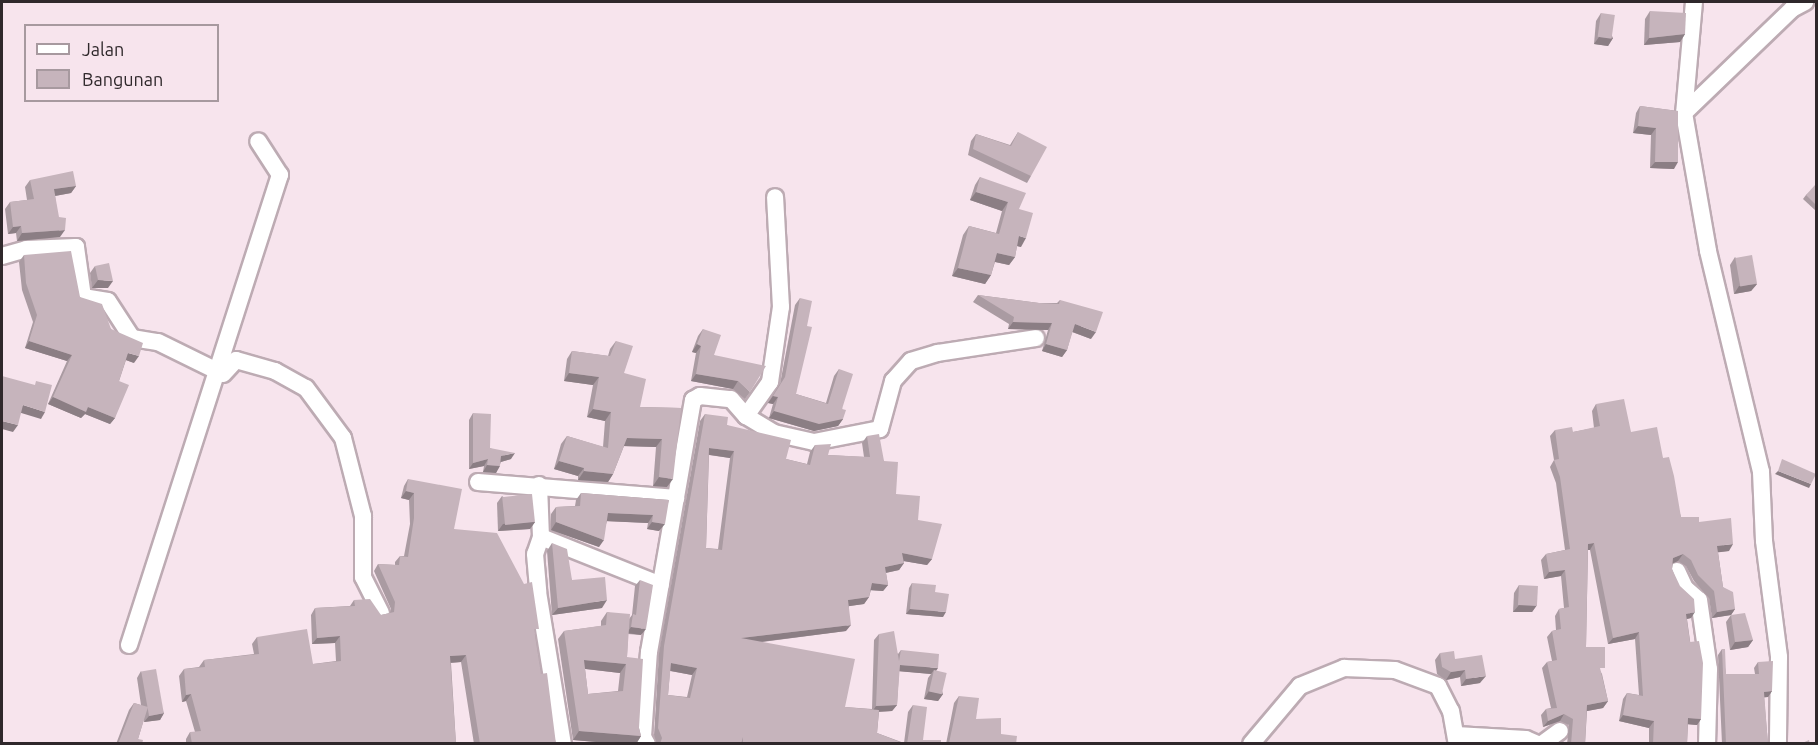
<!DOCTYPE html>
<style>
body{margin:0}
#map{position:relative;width:1818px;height:745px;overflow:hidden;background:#f7e4ed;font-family:Ubuntu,sans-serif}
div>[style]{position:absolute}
.roads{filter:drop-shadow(2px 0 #bdabb3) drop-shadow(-2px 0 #bdabb3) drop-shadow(0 2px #bdabb3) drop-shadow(0 -2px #bdabb3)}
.minor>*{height:16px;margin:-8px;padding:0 8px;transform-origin:8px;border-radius:8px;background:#fff}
.wall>*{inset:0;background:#aa9ba2}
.shaded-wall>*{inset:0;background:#8b7e84}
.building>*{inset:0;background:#c6b4bc;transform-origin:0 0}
span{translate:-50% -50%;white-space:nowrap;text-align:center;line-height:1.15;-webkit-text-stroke:5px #f7e4ed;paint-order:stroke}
.frame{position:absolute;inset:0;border:3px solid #2f282b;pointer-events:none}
.legend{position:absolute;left:24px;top:24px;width:195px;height:78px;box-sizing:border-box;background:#f7e4ed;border:2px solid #a7999f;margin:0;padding:8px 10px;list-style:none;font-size:18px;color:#2f282b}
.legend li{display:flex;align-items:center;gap:12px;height:30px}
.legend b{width:30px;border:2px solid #a7999f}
</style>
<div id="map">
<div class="roads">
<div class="minor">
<div style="left:1694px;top:2px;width:111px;rotate:95.1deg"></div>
<div style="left:1684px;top:113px;width:140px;rotate:80.1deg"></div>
<div style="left:1708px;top:251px;width:227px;rotate:76.5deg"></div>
<div style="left:1761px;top:472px;width:69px;rotate:87.5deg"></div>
<div style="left:1764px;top:541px;width:117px;rotate:82.6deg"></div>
<div style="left:1779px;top:657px;width:87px;rotate:90.7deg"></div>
<div style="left:1684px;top:113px;width:150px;rotate:-43.9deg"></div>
<div style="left:1792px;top:9px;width:15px;rotate:-28deg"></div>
<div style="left:2px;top:256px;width:25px;rotate:-16deg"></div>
<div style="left:26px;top:249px;width:50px;rotate:-2.3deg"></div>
<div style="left:76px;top:247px;width:50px;rotate:82deg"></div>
<div style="left:83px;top:297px;width:25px;rotate:9deg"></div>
<div style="left:108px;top:301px;width:44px;rotate:57deg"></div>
<div style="left:132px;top:338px;width:26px;rotate:9deg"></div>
<div style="left:158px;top:342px;width:72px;rotate:26.2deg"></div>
<div style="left:223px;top:374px;width:19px;rotate:-47deg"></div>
<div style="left:236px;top:360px;width:41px;rotate:15.8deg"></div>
<div style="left:275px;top:371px;width:35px;rotate:29deg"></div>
<div style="left:306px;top:388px;width:62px;rotate:53.5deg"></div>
<div style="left:343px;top:438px;width:81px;rotate:75.6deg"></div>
<div style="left:363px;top:516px;width:61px;rotate:90deg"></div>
<div style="left:363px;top:577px;width:40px;rotate:63.4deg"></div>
<div style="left:746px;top:416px;width:33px;rotate:31deg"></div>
<div style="left:774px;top:433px;width:41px;rotate:12.7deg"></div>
<div style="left:814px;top:442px;width:67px;rotate:-11.1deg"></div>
<div style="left:880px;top:429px;width:50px;rotate:-74.8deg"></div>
<div style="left:893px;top:381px;width:27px;rotate:-48deg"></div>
<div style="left:911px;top:361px;width:28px;rotate:-17deg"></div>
<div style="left:938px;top:353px;width:99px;rotate:-8.7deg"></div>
<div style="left:478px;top:482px;width:199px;rotate:4.6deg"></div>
<div style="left:539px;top:485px;width:52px;rotate:87.8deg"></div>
<div style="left:541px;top:537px;width:129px;rotate:21.8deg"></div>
<div style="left:541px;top:537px;width:18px;rotate:109deg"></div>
<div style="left:535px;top:554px;width:38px;rotate:85deg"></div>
<div style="left:538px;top:592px;width:154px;rotate:80.7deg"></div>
<div style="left:1677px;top:571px;width:19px;rotate:65deg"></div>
<div style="left:1685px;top:588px;width:18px;rotate:41deg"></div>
<div style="left:1699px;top:600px;width:70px;rotate:81.8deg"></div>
<div style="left:1709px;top:669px;width:75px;rotate:91.5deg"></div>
<div style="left:129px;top:645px;width:494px;rotate:-72.2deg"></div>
<div style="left:280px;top:175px;width:40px;rotate:-122.9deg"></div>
<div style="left:1456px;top:735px;width:70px;rotate:3.3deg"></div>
<div style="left:1526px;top:739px;width:12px;rotate:24deg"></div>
<div style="left:647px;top:744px;width:8px;rotate:-120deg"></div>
<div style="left:643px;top:737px;width:85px;rotate:-86deg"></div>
<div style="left:649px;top:652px;width:256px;rotate:-80.1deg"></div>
<div style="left:693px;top:400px;width:8px;rotate:-30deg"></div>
<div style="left:700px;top:396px;width:31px;rotate:6deg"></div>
<div style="left:731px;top:399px;width:23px;rotate:49deg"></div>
<div style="left:746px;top:416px;width:42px;rotate:-54.8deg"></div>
<div style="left:770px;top:382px;width:76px;rotate:-81.7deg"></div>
<div style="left:781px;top:307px;width:110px;rotate:-93.1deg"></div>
<div style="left:1251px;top:744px;width:76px;rotate:-49.8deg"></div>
<div style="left:1300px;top:686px;width:48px;rotate:-22.2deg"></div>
<div style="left:1344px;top:668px;width:51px;rotate:2.2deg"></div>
<div style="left:1395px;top:670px;width:46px;rotate:20.4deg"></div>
<div style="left:1438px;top:686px;width:28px;rotate:63deg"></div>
<div style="left:1451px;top:711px;width:34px;rotate:80deg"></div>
<div style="left:1542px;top:744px;width:22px;rotate:-36deg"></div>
</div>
</div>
<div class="wall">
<div style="clip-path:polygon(1650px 11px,1685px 34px,1680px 42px,1644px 45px,1645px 19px)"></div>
<div style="clip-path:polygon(1601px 13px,1613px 38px,1608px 46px,1594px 44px,1596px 21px)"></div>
<div style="clip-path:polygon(1640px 106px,1678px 111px,1674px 169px,1650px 168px,1651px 135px,1633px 133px,1636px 113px)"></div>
<div style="clip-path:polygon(1018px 132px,1031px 176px,1027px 183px,968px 155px,971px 141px,976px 134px,1010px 145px)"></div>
<div style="clip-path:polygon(980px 177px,1019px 209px,1021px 247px,1017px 246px,1015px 257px,1009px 265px,995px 262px,991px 275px,985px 284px,952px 276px,963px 235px,969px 226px,996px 233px,1002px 211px,970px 200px,975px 185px)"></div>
<div style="clip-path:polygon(30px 180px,76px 186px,71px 193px,55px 196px,60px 237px,17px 241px,16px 233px,8px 234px,5px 209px,10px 202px,27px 200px,25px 187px)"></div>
<div style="clip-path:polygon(1816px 187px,1816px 211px,1803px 199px,1806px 195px)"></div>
<div style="clip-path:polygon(24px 255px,80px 297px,111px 329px,134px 363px,126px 360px,119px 381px,115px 418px,110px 424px,85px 414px,81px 418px,48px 404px,67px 361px,25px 348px,33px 322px,22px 290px,19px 262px)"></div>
<div style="clip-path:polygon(1735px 257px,1757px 284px,1751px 291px,1734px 294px,1730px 265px)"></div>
<div style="clip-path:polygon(95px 266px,108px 288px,92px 288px,90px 273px)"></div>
<div style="clip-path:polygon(978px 295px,1039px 303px,1057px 303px,1060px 300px,1091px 339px,1072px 332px,1067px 350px,1062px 357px,1042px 351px,1048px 330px,1008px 329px,1009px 324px,973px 302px)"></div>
<div style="clip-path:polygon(800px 298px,796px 394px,826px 403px,834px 376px,839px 369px,843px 419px,838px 426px,814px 431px,769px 418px,773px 404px,768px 403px,780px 384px,795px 305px)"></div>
<div style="clip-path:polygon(703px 329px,714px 355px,750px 392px,745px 399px,733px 389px,691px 381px,696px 353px,692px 352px,698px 336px)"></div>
<div style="clip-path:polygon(616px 341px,624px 373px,640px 407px,681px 408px,667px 487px,653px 486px,656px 447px,624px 446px,613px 474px,608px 482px,578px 480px,578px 476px,554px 469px,561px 444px,567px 436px,603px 447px,605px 421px,587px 417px,593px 385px,564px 381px,567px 359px,572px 351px,608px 356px,610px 349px)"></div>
<div style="clip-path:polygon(1596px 404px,1663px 458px,1681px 517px,1699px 522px,1729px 551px,1718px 552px,1723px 587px,1735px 609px,1731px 615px,1753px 640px,1748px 647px,1730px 650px,1726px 622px,1731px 615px,1712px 618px,1709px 598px,1694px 581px,1686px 566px,1678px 561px,1673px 563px,1672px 569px,1691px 618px,1687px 619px,1701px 719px,1697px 725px,1688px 724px,1687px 744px,1649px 744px,1649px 728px,1619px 721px,1623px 699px,1627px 693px,1639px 695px,1635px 639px,1608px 644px,1590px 550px,1588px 550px,1586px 647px,1602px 674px,1608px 701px,1603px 708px,1587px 711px,1585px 744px,1567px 744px,1569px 725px,1560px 721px,1543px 727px,1541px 715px,1546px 709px,1551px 708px,1542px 668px,1547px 662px,1552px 661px,1547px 637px,1552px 631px,1556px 630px,1555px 616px,1559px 609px,1564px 608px,1561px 576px,1544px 579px,1541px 560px,1546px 554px,1565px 550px,1556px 483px,1550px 467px,1554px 460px,1550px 436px,1555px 430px,1573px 432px,1594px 428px,1592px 411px)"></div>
<div style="clip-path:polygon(473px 413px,490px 448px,511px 459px,501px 462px,496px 473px,483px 472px,484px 466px,469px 469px,469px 420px)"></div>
<div style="clip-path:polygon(evenodd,705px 414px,727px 425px,786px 459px,807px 464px,810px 452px,815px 445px,828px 455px,864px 457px,862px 443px,867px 436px,884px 461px,896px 494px,918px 520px,932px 559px,927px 565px,904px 561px,904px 563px,899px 570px,886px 573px,888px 585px,883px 591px,871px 590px,869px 597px,864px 604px,849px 606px,846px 631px,762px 642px,845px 707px,872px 709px,874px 640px,879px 634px,898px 654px,901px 650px,936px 671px,943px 694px,938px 701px,924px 699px,928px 678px,931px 674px,899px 671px,897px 705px,892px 711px,879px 712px,877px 733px,904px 743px,908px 712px,913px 705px,923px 740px,941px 744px,657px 744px,654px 735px,659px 653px,700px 421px,705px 414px,709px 455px,730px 458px,718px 549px,706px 548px,709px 455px,705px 414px,670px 671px,692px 675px,687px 697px,668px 695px,670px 671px)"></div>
<div style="clip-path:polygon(408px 479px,454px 529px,535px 635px,541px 674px,556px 744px,474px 744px,461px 662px,451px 663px,456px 744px,186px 744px,186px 739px,190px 732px,195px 732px,186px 701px,182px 702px,179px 676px,184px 669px,199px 667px,204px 660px,254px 654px,252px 644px,257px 637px,313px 664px,336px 661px,335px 643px,312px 644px,311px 615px,315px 608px,350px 606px,354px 600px,381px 615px,390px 613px,391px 609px,374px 571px,378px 564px,395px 565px,395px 562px,400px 556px,404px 556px,410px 524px,409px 500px,401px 498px,404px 486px)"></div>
<div style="clip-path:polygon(581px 493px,669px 500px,659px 531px,647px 529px,648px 523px,607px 521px,599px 547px,551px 530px,551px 514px,556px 507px,575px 506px,576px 500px)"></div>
<div style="clip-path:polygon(502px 496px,535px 522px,530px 529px,498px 531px,497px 503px)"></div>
<div style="clip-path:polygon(552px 543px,572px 580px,602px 608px,552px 615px,547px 551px)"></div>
<div style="clip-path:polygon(evenodd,640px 580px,641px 635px,628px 634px,627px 657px,639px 728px,641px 736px,636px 744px,620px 744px,573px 740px,558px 639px,564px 631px,601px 626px,601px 621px,607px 612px,629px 619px,632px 615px,635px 586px,640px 580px,585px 669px,620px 673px,618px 691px,588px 694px,585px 669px)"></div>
<div style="clip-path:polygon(912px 583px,943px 617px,906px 614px,909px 588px)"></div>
<div style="clip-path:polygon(1519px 585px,1537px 605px,1532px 612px,1513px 612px,1514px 593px)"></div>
<div style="clip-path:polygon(1722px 649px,1726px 674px,1755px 674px,1754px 668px,1758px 662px,1772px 691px,1768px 697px,1764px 697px,1768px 744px,1722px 744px,1718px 655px)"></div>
<div style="clip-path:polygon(1440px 653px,1455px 659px,1480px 683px,1461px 686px,1460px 677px,1446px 680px,1437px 674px,1435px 660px)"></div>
<div style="clip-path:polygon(141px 671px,164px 713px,160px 720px,144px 722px,144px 719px,138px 739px,142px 744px,116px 744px,129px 710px,134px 703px,141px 705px,137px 678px)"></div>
<div style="clip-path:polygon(959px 696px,976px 719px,1016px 744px,946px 744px,954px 703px)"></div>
</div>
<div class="shaded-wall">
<div style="clip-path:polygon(1685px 34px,1680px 42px,1644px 45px,1649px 38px)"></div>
<div style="clip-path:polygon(1599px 37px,1613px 38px,1608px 46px,1594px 44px)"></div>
<div style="clip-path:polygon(1638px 126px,1656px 128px,1651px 135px,1633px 133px)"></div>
<div style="clip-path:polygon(1655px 162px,1678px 162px,1674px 169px,1650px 168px)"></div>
<div style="clip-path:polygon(76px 186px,71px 193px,49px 197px,54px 189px)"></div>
<div style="clip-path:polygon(976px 192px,1008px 202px,1002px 211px,970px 200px)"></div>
<div style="clip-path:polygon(21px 226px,16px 233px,8px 234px,13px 227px)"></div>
<div style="clip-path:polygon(65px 230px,60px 237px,17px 241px,22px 233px)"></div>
<div style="clip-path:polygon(1019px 236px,1026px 238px,1021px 247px,1013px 245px)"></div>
<div style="clip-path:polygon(997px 253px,1015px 257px,1009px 265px,991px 261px)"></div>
<div style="clip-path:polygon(958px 268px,991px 275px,985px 284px,952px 276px)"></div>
<div style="clip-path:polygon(98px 280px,113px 281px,108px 288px,92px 288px)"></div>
<div style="clip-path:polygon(1757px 284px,1751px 291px,1734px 294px,1739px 286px)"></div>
<div style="clip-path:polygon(1013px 322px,1052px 323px,1048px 330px,1008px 329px)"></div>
<div style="clip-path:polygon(1075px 324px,1096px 332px,1091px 339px,1070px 331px)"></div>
<div style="clip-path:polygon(29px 341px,72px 355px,67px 361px,25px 348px)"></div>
<div style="clip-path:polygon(697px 344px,701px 346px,696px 353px,692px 352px)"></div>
<div style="clip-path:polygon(1046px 344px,1067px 350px,1062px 357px,1042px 351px)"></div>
<div style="clip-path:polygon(128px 353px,139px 356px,134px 363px,123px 359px)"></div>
<div style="clip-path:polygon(569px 373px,599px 377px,593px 385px,564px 381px)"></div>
<div style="clip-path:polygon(696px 374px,738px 381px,733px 389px,691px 381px)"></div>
<div style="clip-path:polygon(773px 396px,778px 397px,773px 404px,768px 403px)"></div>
<div style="clip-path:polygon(53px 397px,88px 407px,115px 418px,110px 424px,85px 414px,81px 418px,48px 404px)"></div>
<div style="clip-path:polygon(23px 405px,45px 412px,41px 419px,18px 412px)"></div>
<div style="clip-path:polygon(593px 409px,611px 412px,605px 421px,587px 417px)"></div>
<div style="clip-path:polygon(774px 411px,843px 419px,838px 426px,814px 431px,769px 418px)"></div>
<div style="clip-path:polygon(2px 421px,18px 425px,13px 432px,2px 429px)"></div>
<div style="clip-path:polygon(627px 438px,662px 439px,656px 447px,621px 446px)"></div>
<div style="clip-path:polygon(709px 448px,734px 451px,730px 458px,704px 454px)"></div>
<div style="clip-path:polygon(515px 453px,511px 459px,497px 463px,501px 456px)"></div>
<div style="clip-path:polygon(488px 459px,484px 466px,469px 469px,473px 463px)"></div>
<div style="clip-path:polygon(559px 461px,584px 468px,578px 476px,554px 469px)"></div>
<div style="clip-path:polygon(487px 465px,500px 466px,496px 473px,483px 472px)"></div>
<div style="clip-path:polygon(584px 471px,613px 474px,608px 482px,578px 480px)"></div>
<div style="clip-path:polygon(1778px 471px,1811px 484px,1809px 488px,1775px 474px)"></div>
<div style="clip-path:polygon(659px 477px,673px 479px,667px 487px,653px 486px)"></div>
<div style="clip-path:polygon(406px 491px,414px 493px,409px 500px,401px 498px)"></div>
<div style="clip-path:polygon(608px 513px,653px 515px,648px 523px,603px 521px)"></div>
<div style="clip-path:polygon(535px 522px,530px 529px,498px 531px,503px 524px)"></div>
<div style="clip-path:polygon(556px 522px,604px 540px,599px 547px,551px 530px)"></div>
<div style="clip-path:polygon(652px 522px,665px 524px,659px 531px,647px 529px)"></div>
<div style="clip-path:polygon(1594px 543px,1590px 550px,1584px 550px,1588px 544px)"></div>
<div style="clip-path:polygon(1733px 544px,1729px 551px,1713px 553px,1717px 546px)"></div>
<div style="clip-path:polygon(902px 553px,932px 559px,927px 565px,897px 560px)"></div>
<div style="clip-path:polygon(1683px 554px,1678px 561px,1669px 565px,1673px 558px)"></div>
<div style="clip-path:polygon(904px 563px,899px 570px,880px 574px,885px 567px)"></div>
<div style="clip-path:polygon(1565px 570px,1561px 576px,1544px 579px,1549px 572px)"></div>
<div style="clip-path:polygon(872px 583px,888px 585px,883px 591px,867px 590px)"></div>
<div style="clip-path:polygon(869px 597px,864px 604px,843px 607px,848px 600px)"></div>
<div style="clip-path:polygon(607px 600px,602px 608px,552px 615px,558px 608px)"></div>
<div style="clip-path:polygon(1519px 605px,1537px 605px,1532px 612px,1513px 612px)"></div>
<div style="clip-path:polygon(910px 609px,946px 612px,943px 617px,906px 614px)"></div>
<div style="clip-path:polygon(1735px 609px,1731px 615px,1712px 618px,1717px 612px)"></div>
<div style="clip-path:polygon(1695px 612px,1691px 618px,1682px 620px,1686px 614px)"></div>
<div style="clip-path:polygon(851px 625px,846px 631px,736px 645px,741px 638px)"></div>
<div style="clip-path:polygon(631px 627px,646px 629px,641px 635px,627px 633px)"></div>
<div style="clip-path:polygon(1639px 632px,1635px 639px,1608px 644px,1613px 638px)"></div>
<div style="clip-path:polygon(340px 636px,335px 643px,312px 644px,317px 638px)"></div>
<div style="clip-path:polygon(1753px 640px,1748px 647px,1730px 650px,1735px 642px)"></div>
<div style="clip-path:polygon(466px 655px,461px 662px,446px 663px,450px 656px)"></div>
<div style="clip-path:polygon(584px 660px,626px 664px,620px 673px,578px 668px)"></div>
<div style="clip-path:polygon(671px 663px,697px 668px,692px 675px,666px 670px)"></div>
<div style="clip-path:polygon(900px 665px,938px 668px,934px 674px,934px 670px,931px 674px,896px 671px)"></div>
<div style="clip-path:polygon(1465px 670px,1460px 677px,1446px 680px,1451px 672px)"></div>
<div style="clip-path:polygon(1486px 676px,1480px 683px,1461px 686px,1466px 679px)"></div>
<div style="clip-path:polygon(929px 691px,943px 694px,938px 701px,924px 699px)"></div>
<div style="clip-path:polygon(1772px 691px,1768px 697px,1760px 698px,1764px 692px)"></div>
<div style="clip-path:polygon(191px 694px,186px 701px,182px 702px,186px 695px)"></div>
<div style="clip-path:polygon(1608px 701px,1603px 708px,1582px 712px,1587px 705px)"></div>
<div style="clip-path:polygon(897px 705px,892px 711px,872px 712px,876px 706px)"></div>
<div style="clip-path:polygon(164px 713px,160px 720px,144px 722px,149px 716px)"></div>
<div style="clip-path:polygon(1564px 714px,1560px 721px,1543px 727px,1548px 721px)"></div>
<div style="clip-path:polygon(1623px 715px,1654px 721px,1649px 728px,1619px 721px)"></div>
<div style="clip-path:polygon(1688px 718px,1701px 719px,1697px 725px,1684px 724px)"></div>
<div style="clip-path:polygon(579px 731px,641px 736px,636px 744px,620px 744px,573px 740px)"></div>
</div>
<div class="building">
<div style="clip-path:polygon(1650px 11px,1686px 13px,1685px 34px,1649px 38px)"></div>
<div style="left:1601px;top:13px;width:14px;height:24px;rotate:8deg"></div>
<div style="clip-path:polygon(1640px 106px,1678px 111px,1678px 162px,1655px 162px,1656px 128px,1638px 126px)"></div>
<div style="clip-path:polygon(1018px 132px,1047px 147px,1031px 176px,973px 149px,976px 134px,1011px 146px)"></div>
<div style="clip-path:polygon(73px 171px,76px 186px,54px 189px,59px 217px,66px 218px,65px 230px,22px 233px,21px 226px,13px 227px,10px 202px,34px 199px,30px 180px)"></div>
<div style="clip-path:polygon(980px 177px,1026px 193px,1019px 209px,1033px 213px,1026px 238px,1019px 236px,1015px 257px,997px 253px,991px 275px,958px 268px,969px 226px,999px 234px,1008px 202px,976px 192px)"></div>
<div style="clip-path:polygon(1815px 185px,1816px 187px,1816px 205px,1806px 195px)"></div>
<div style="clip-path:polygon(71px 251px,80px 297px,102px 304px,111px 329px,143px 343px,139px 356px,128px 353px,119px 381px,129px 385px,115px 418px,88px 407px,86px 412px,53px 397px,72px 355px,29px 341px,37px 315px,26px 283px,24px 255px)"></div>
<div style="left:1752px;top:255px;width:29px;height:17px;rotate:80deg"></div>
<div style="clip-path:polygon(109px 263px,113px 281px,98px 280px,95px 266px)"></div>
<div style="clip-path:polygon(978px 295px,1039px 303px,1059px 304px,1060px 300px,1103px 312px,1096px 332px,1075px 324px,1067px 350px,1046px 344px,1052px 323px,1013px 322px,1014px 317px)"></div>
<div style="clip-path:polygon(800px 298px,812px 301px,807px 326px,812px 327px,796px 394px,828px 404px,839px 369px,853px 374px,842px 409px,846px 410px,843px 419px,819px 424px,774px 411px,778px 397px,773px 396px,785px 377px)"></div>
<div style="clip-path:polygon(703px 329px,721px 335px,714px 355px,766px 366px,750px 392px,738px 381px,696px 374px,701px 346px,697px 344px)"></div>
<div style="clip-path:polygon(616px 341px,633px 346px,624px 373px,646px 379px,640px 407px,681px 408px,673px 479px,659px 477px,662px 439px,627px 438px,613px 474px,584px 471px,584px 468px,559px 461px,567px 436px,608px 448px,611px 412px,593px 409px,599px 377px,569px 373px,572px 351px,610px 356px)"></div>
<div style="clip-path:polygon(2px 376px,35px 385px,36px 381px,52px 385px,45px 412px,23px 405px,18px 425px,2px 421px)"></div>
<div style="clip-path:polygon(1624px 399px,1631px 432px,1657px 427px,1663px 458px,1669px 457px,1674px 476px,1681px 517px,1699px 517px,1699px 522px,1731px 518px,1733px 544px,1717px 546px,1723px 587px,1733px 592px,1735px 609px,1717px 612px,1714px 591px,1698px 575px,1691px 560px,1683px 554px,1673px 558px,1672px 569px,1680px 586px,1694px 599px,1695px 612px,1686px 614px,1690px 642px,1699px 641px,1703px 663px,1701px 719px,1688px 718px,1687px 744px,1653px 744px,1654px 721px,1623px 715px,1627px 693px,1643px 696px,1639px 632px,1613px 638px,1594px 543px,1588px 544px,1586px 647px,1605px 647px,1605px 668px,1600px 668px,1608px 701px,1587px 705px,1585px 744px,1571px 744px,1573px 719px,1564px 714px,1548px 721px,1546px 709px,1557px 708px,1547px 662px,1557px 660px,1552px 631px,1561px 629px,1559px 609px,1569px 607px,1565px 570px,1549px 572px,1546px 554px,1570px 549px,1560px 477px,1554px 460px,1559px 459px,1555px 430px,1572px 427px,1573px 432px,1600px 426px,1596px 404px)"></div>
<div style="clip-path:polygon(473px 413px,491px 414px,490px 448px,515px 453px,501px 456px,500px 466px,487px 465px,488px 459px,473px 463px)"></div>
<div style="clip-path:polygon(evenodd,705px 414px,728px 417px,727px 425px,791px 440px,786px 459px,810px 465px,815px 445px,831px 444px,828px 455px,870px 457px,867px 436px,879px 434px,884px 461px,898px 462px,896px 494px,920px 496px,918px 520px,942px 524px,932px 559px,902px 553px,904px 563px,885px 567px,888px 585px,872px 583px,869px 597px,848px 600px,851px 625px,741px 638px,855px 659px,845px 707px,879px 710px,877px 733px,905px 744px,743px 744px,743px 737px,741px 744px,660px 744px,662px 738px,658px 728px,664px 646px,705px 414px,709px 448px,734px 451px,722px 550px,706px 548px,709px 448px,705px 414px,671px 663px,697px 668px,690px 698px,668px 695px,671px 663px)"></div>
<div style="clip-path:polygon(1782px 459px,1816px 474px,1811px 484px,1778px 471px)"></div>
<div style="clip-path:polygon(408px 479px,462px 489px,454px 529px,497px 533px,524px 584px,532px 582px,539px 629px,534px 629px,541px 674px,547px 673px,556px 744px,480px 744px,466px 655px,450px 656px,456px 744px,192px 744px,190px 732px,201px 731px,191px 694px,186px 695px,184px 669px,205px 667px,204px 660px,259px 654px,257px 637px,307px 629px,313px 664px,341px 661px,340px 636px,317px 638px,315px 608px,355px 606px,354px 600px,370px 599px,381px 615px,394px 612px,395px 602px,378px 564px,399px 565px,400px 556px,408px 557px,414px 518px,414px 493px,406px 491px)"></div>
<div style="clip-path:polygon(581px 493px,669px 500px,665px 524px,652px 522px,653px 515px,608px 513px,604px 540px,556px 522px,556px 507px,580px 506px)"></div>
<div style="left:532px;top:494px;width:28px;height:30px;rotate:84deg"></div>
<div style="clip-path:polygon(552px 543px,567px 549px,572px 580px,605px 577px,607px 600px,558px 608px)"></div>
<div style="clip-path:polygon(640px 580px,653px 585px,646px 629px,631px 627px,633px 614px,636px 615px)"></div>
<div style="clip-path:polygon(912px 583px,936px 585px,935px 592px,949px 594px,946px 612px,910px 609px)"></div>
<div style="left:1519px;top:585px;width:19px;height:20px;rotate:3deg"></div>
<div style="clip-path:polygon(evenodd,607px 612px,630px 614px,627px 657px,643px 659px,639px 728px,641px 736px,579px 731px,564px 631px,606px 625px,607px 612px,584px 660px,626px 664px,623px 691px,588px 694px,584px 660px)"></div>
<div style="clip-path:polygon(1745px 613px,1753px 640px,1735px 642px,1731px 615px)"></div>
<div style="clip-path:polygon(894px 631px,899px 661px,901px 650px,939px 654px,938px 668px,900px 665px,897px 705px,876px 706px,879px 634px)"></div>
<div style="clip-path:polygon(1722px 649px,1725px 649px,1726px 674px,1759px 674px,1758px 662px,1773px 661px,1772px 691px,1764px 692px,1768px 744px,1726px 744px)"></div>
<div style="clip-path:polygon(1454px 651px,1455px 659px,1482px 655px,1486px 676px,1466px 679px,1465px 670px,1451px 672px,1442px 667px,1440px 653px)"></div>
<div style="left:156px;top:669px;width:45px;height:15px;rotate:80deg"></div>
<div style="left:934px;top:670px;width:13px;height:22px;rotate:13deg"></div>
<div style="clip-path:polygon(959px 696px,979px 698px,976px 719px,1001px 718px,1001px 734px,1017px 736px,1016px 744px,949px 743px)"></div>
<div style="clip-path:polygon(134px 703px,148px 707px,138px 739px,143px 740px,142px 744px,118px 744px)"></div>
<div style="clip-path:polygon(913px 705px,927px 707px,923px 740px,941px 740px,941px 744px,907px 744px)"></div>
<div style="clip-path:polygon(1809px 740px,1810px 744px,1800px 744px)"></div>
</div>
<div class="frame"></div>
<ul class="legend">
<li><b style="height:8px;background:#fff"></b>Jalan</li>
<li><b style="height:16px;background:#c6b4bc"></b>Bangunan</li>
</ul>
</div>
